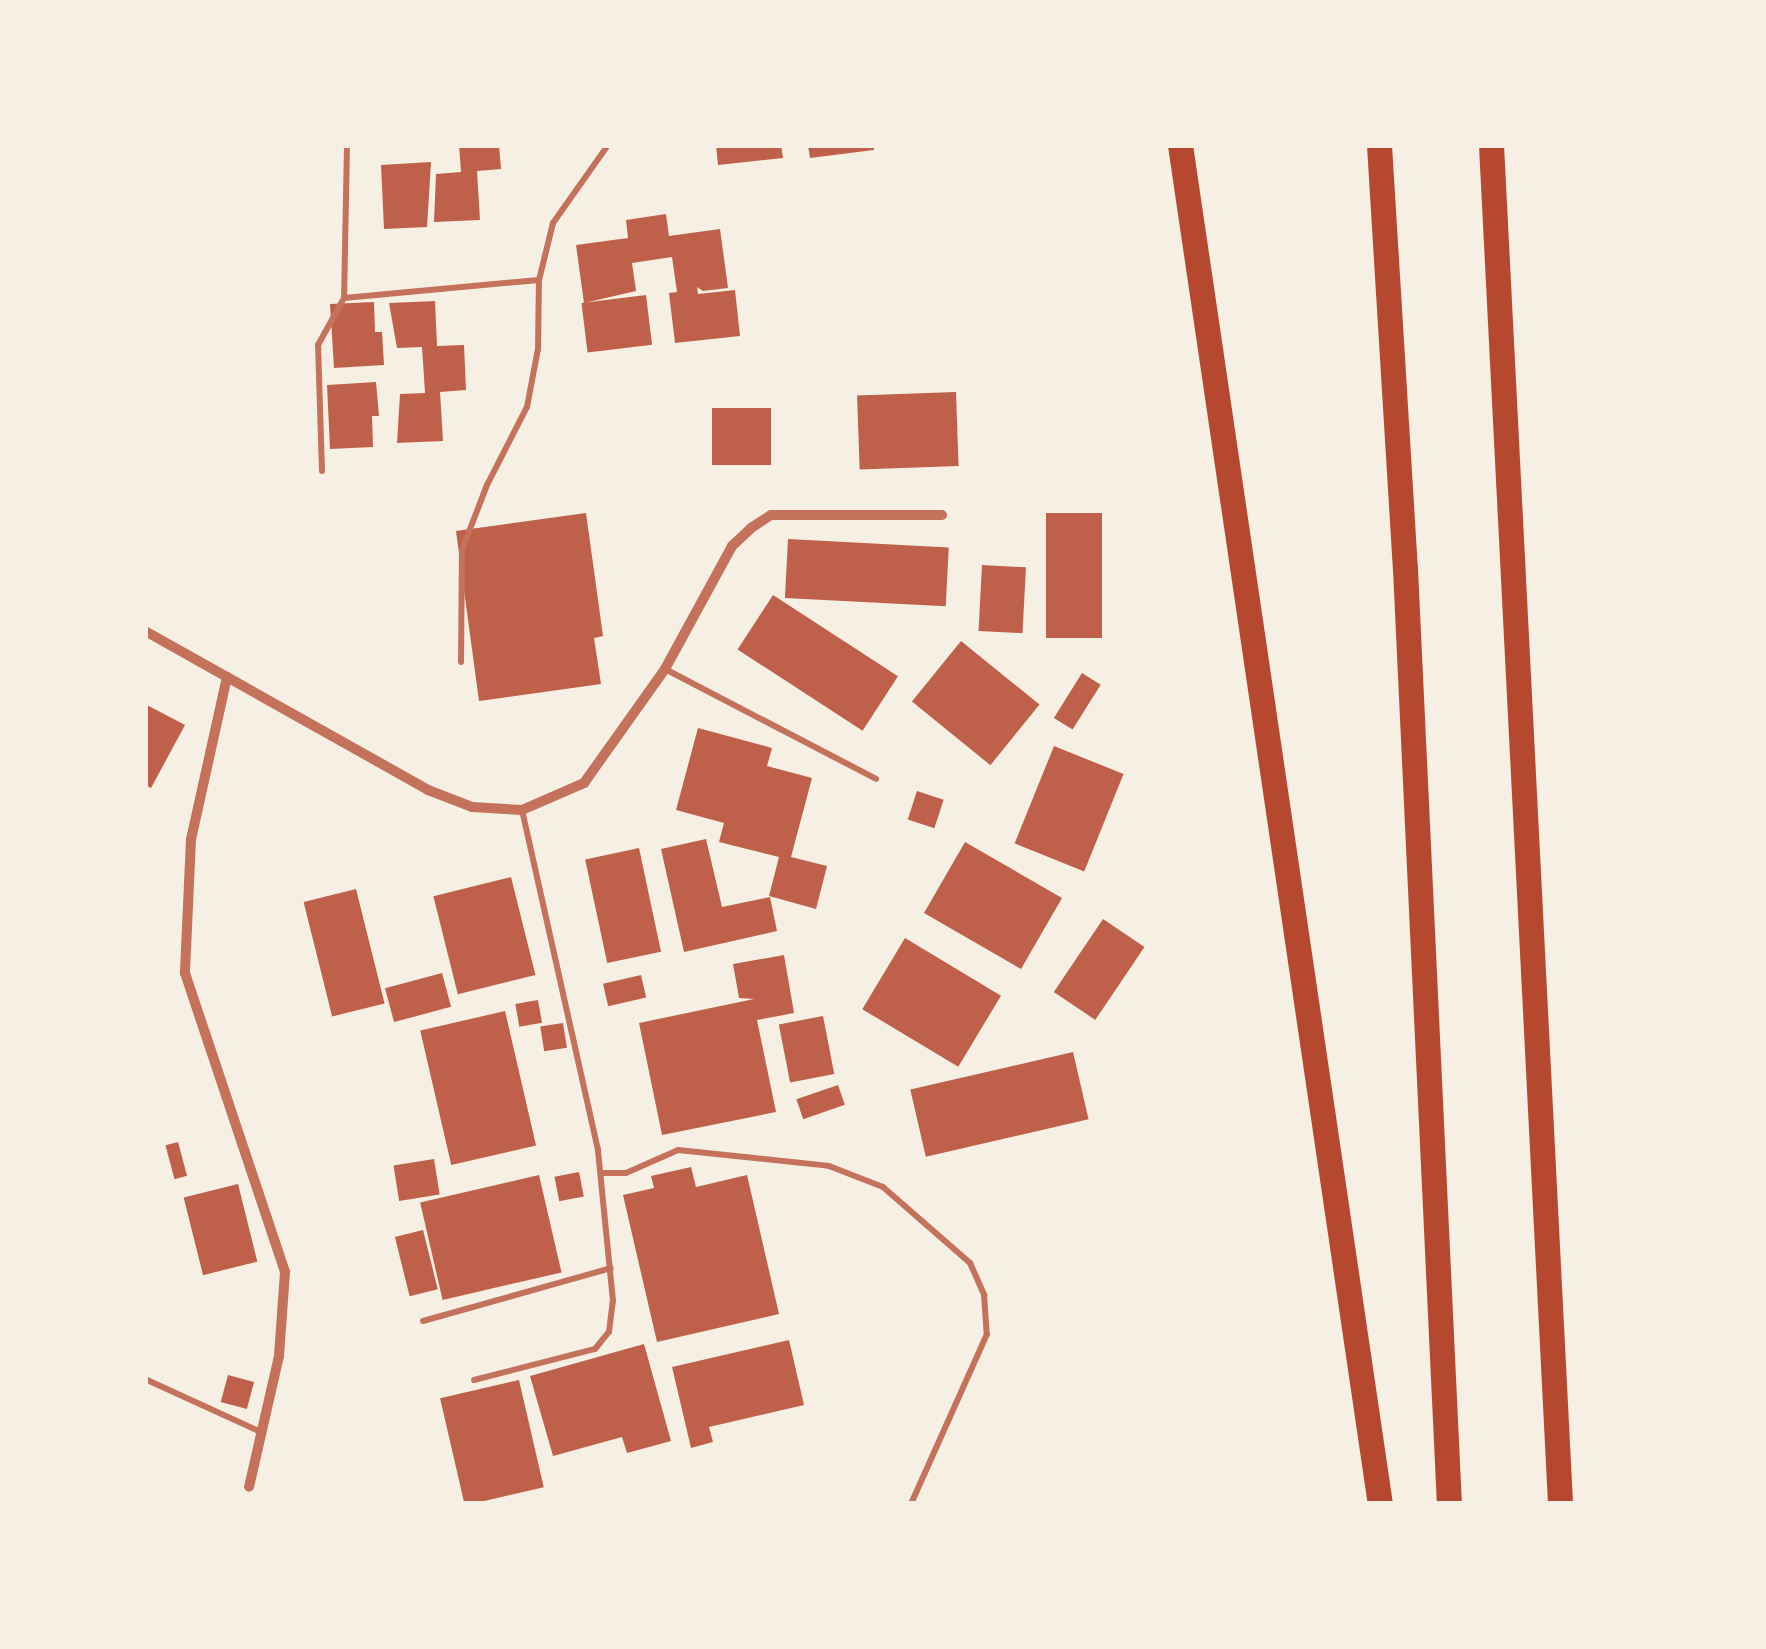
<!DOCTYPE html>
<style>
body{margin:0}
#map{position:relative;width:1766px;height:1649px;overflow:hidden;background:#f6efe4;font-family:"Space Grotesk",sans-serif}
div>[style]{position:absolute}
.building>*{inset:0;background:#bf614a;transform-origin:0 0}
.service>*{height:6px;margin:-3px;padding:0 3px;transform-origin:3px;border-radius:3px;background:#c5725c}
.minor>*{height:10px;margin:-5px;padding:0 5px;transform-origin:5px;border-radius:5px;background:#c5725c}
.motorway>*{height:25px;margin:-12.5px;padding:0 12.5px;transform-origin:12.5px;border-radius:12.5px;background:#b5482f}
span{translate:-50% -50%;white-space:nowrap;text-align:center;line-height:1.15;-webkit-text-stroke:8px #f6efe4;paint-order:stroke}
.frame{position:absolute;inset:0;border:148px solid #f6efe4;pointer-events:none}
</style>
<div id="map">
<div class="building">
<div style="clip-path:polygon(459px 145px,499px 145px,501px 169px,477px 171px,480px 220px,434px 222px,436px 174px,461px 172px)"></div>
<div style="clip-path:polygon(716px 145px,781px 145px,783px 158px,718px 165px)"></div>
<div style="clip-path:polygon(808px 145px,874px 145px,874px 150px,810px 158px)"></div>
<div style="clip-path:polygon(431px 162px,427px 227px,384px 229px,381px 165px)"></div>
<div style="clip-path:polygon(666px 214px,669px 236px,720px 229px,728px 288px,703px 291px,697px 287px,698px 294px,735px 290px,740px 336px,675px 343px,669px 293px,677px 292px,672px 257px,632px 263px,636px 291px,584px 303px,576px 245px,628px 238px,626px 220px)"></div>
<div style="left:646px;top:295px;width:50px;height:65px;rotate:83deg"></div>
<div style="clip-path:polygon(435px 301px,437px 346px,464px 345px,466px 390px,440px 392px,443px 441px,397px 443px,400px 394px,425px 393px,422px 347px,397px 348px,389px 303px)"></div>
<div style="clip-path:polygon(374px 302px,375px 332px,382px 332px,384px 365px,334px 368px,330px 304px)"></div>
<div style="clip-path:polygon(376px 382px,379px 416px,372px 416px,373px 447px,330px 449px,327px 385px)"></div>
<div style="left:956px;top:392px;width:74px;height:99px;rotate:88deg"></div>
<div style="left:771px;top:408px;width:57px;height:59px;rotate:90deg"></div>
<div style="clip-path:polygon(586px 513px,603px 636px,594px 638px,601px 684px,479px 701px,456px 531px)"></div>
<div style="left:1046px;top:513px;width:56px;height:125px"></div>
<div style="left:788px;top:539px;width:161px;height:59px;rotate:3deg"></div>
<div style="left:982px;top:565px;width:44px;height:66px;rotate:3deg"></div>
<div style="left:773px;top:595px;width:149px;height:65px;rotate:33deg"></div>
<div style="left:961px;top:641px;width:101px;height:78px;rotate:39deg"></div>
<div style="left:1082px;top:673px;width:22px;height:53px;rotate:32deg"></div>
<div style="clip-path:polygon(145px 704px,185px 725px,151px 788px,145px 785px)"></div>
<div style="clip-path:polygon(698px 728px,772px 748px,767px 766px,812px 778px,791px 857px,827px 866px,816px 909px,769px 896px,779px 857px,719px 842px,724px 823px,676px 810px)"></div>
<div style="left:1054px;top:746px;width:75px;height:105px;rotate:22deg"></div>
<div style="left:917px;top:791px;width:28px;height:30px;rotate:18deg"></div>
<div style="clip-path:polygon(706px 839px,722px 907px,770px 897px,777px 931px,684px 952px,661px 849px)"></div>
<div style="left:965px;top:842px;width:112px;height:82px;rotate:30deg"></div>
<div style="left:639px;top:848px;width:106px;height:55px;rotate:78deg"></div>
<div style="left:511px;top:877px;width:101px;height:80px;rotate:76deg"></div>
<div style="left:356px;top:889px;width:118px;height:54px;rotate:76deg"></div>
<div style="left:1103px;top:919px;width:50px;height:88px;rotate:34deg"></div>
<div style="left:905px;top:938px;width:112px;height:83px;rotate:31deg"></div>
<div style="clip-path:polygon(784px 955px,794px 1013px,757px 1020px,776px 1112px,662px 1135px,639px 1023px,754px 999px,739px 998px,733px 964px)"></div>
<div style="left:442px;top:973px;width:35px;height:59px;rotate:75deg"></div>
<div style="left:641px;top:975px;width:23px;height:39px;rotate:77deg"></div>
<div style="left:538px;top:1000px;width:23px;height:23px;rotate:80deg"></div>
<div style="left:505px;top:1011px;width:138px;height:87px;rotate:77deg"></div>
<div style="left:823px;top:1016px;width:59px;height:45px;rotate:79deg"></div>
<div style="left:563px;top:1023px;width:25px;height:23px;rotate:81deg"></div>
<div style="left:1073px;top:1052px;width:69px;height:167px;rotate:77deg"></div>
<div style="left:838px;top:1085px;width:21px;height:44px;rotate:71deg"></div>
<div style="left:178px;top:1142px;width:35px;height:13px;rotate:75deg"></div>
<div style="left:434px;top:1159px;width:36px;height:41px;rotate:81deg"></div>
<div style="clip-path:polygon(691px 1167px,696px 1187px,747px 1175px,779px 1314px,657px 1342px,623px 1195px,654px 1188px,651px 1176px)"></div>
<div style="left:579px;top:1172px;width:25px;height:25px;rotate:79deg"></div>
<div style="left:539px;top:1175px;width:100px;height:122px;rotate:77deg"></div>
<div style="left:238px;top:1184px;width:80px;height:56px;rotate:76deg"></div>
<div style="left:423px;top:1230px;width:61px;height:29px;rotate:76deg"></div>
<div style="clip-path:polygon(789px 1340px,804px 1405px,709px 1427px,713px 1442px,691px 1448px,672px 1367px)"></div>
<div style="clip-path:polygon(644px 1344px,671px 1441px,627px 1453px,622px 1437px,553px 1456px,530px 1376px)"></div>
<div style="left:228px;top:1375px;width:27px;height:28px;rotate:15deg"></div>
<div style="left:519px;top:1380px;width:110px;height:81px;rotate:77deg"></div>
</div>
<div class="service">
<div style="left:347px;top:145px;width:153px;rotate:91.1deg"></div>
<div style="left:344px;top:298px;width:196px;rotate:-5.3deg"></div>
<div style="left:322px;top:471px;width:126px;rotate:-91.8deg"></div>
<div style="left:318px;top:345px;width:54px;rotate:-61deg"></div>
<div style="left:461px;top:662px;width:112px;rotate:-89.5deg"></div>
<div style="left:462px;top:550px;width:70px;rotate:-69deg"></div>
<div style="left:487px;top:485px;width:88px;rotate:-62.9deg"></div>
<div style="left:527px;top:407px;width:59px;rotate:-79.3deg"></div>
<div style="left:538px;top:349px;width:69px;rotate:-89.2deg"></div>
<div style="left:539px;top:280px;width:59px;rotate:-76.2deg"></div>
<div style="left:553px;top:223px;width:95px;rotate:-54.8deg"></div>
<div style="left:665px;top:669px;width:238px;rotate:27.5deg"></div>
<div style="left:601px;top:1173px;width:25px"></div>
<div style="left:626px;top:1173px;width:57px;rotate:-23.9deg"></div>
<div style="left:678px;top:1150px;width:152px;rotate:6deg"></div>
<div style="left:829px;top:1166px;width:58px;rotate:21.3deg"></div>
<div style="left:883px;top:1187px;width:116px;rotate:41.1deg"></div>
<div style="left:970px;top:1263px;width:35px;rotate:66deg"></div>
<div style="left:984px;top:1295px;width:39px;rotate:86deg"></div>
<div style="left:987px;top:1334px;width:186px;rotate:114.1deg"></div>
<div style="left:423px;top:1321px;width:195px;rotate:-15.7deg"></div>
<div style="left:145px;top:1379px;width:128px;rotate:24.6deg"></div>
<div style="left:474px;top:1380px;width:125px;rotate:-14.4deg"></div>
<div style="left:595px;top:1349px;width:22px;rotate:-51deg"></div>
<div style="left:609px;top:1332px;width:31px;rotate:-83deg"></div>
<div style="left:613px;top:1301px;width:152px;rotate:-95.7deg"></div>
<div style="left:598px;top:1150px;width:347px;rotate:-102.6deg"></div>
</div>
<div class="minor">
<div style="left:145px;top:631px;width:325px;rotate:29.3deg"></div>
<div style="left:428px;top:790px;width:47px;rotate:21.1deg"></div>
<div style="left:472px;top:807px;width:50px;rotate:3.4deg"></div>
<div style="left:522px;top:810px;width:68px;rotate:-23.5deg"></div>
<div style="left:584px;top:783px;width:140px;rotate:-54.6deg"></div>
<div style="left:665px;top:669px;width:140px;rotate:-61.4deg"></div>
<div style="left:732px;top:546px;width:26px;rotate:-43deg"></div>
<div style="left:751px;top:528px;width:24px;rotate:-33deg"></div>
<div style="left:771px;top:515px;width:171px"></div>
<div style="left:227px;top:677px;width:166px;rotate:102.5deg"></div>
<div style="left:191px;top:839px;width:134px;rotate:92.6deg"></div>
<div style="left:185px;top:973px;width:315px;rotate:71.5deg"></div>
<div style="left:285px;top:1272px;width:84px;rotate:94.1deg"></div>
<div style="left:279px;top:1356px;width:134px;rotate:102.9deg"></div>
</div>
<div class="motorway">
<div style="left:1180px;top:145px;width:1374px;rotate:81.63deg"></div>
<div style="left:1379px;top:145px;width:425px;rotate:86.5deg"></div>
<div style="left:1405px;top:569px;width:936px;rotate:87.31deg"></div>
<div style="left:1491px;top:145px;width:1361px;rotate:87.09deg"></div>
</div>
<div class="frame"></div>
</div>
